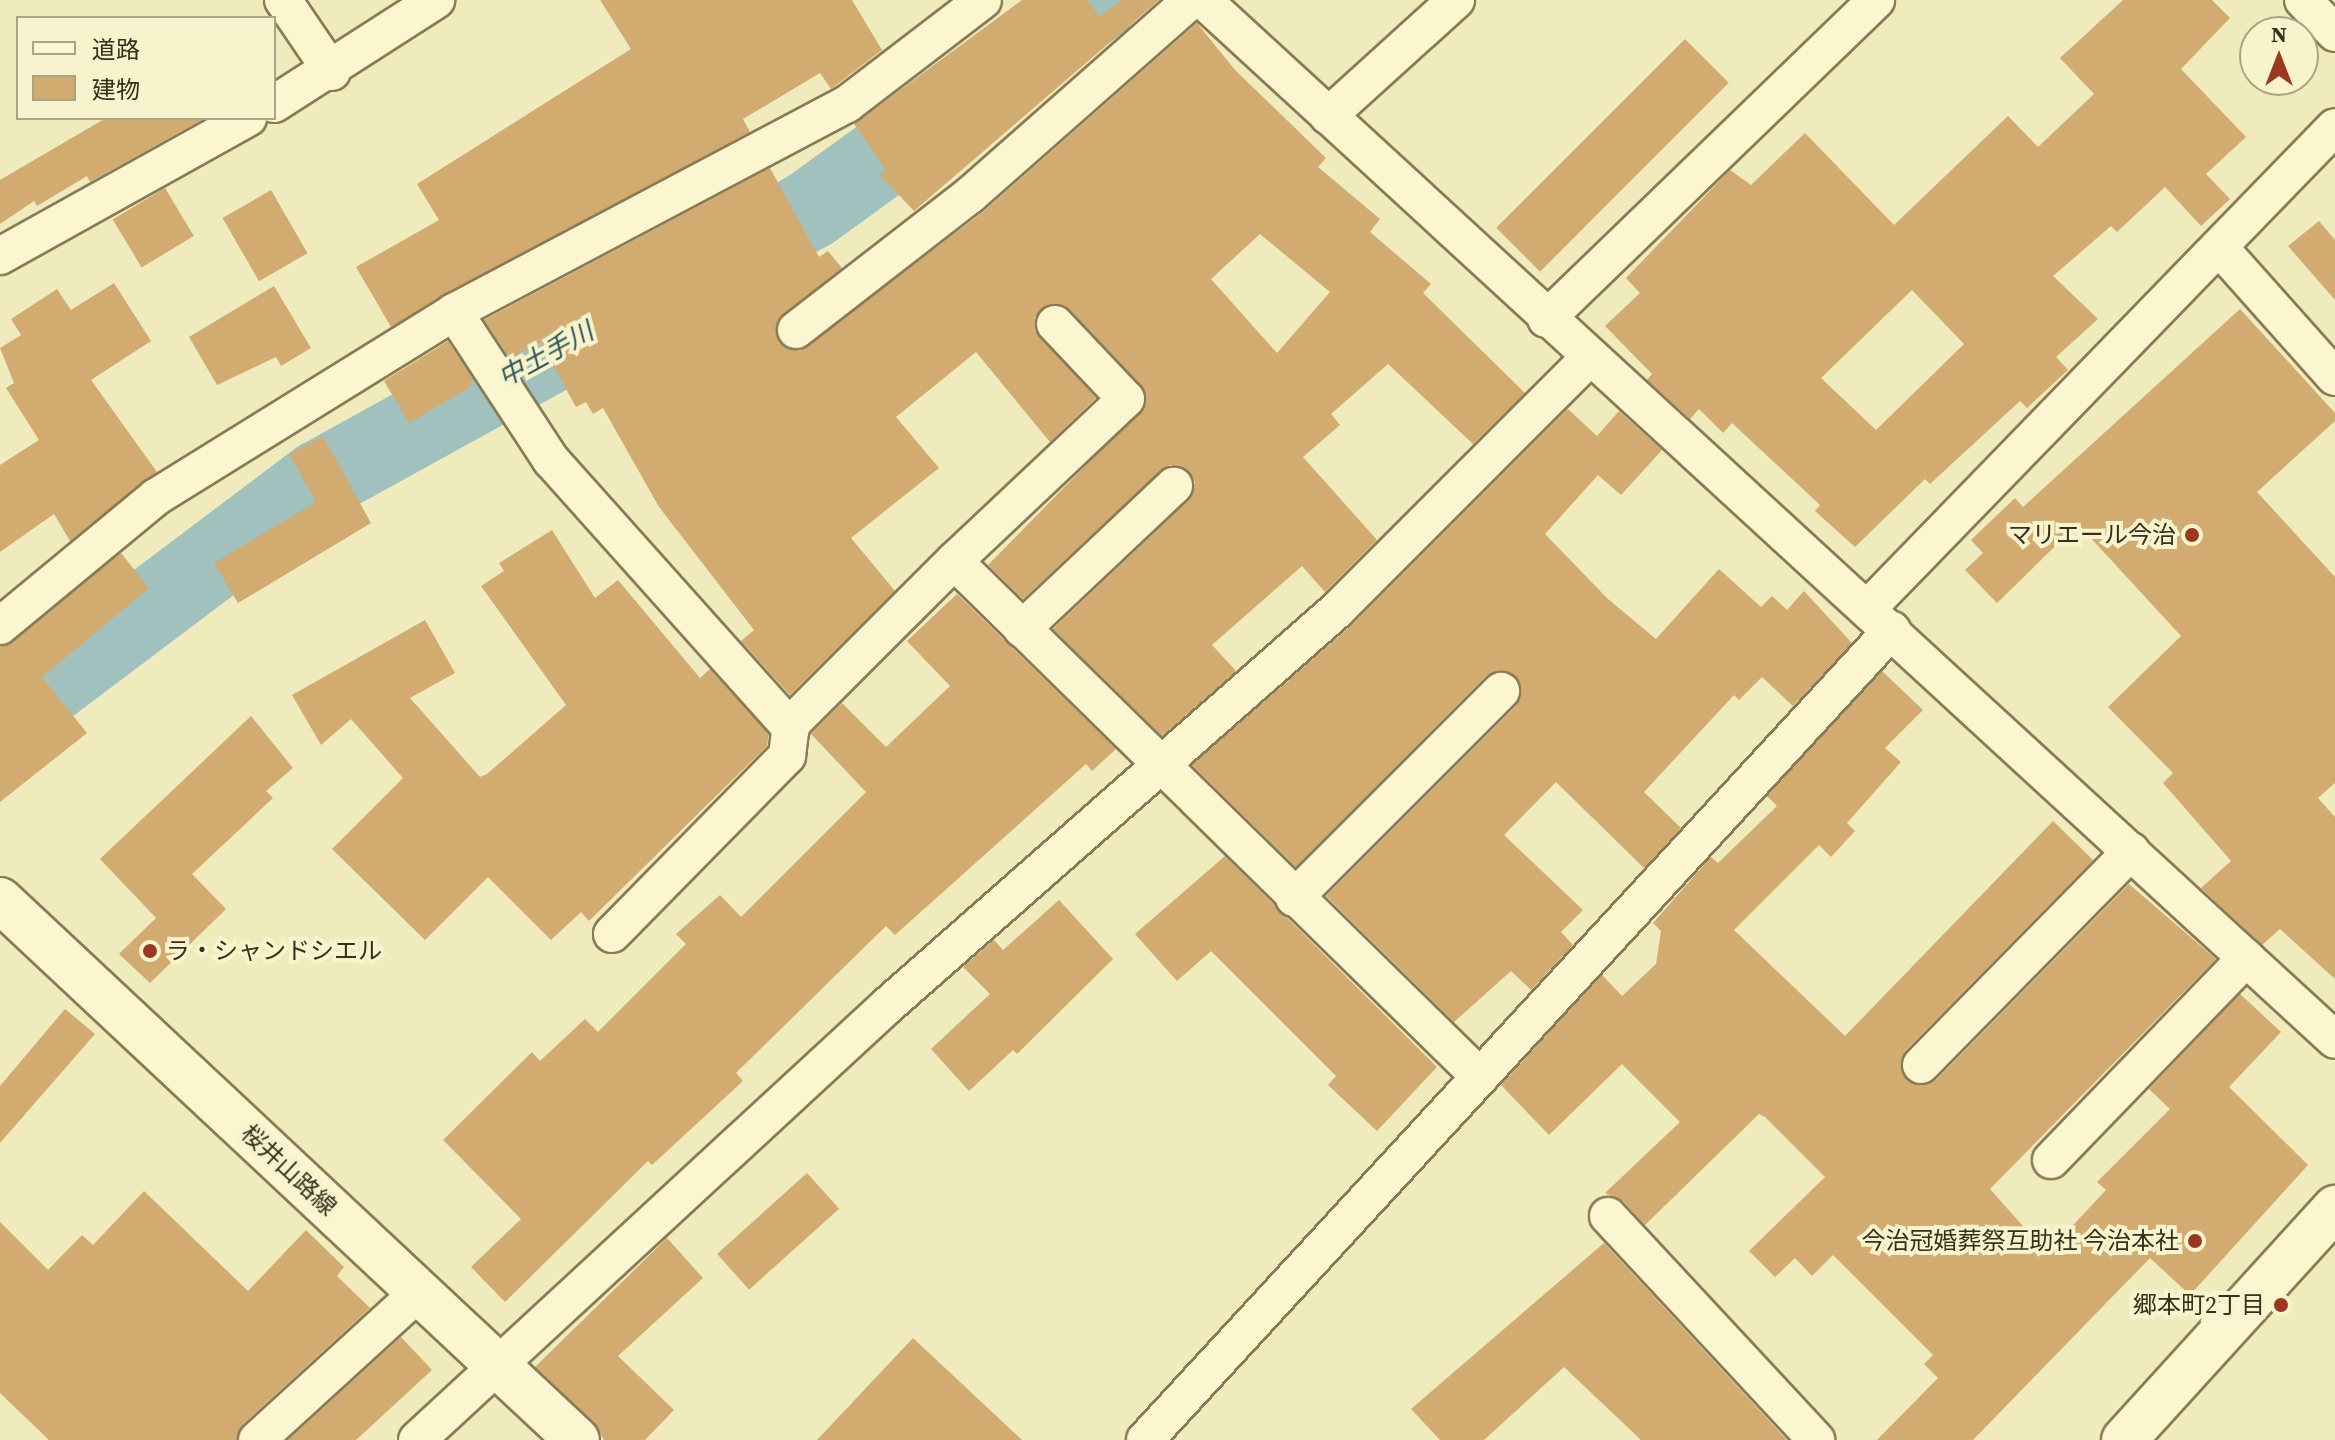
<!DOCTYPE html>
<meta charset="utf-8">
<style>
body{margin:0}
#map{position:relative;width:2335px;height:1440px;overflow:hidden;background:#f0ebbc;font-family:"Source Serif 4","Noto Sans JP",serif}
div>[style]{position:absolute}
.river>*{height:80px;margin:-40px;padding:0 40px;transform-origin:40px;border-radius:40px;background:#a0c1be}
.building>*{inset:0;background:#d1ab6f;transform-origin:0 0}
.roads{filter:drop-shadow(2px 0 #897b55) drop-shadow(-2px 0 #897b55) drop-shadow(0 2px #897b55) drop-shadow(0 -2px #897b55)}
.street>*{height:36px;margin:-18px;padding:0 18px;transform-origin:18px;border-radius:18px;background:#fbf6d0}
.secondary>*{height:44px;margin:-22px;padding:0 22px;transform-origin:22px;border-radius:22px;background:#fbf6d0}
.dots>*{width:22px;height:22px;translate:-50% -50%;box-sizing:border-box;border:4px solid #f7f3cc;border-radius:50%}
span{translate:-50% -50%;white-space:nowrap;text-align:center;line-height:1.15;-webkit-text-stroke:8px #f7f3cc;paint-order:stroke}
.poi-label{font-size:24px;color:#372e1b}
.right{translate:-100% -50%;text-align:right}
.left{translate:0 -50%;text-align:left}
.street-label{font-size:24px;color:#372e1b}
.water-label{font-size:26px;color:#295258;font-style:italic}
.legend{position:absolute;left:16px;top:16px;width:260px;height:104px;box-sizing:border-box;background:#f7f3cc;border:2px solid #aaa485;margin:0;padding:10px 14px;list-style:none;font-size:24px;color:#372e1b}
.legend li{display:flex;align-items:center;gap:16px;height:40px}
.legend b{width:40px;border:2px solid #aaa485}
.north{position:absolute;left:2239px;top:16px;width:80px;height:80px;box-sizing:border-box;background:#f7f3cc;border:2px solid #aaa485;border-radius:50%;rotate:0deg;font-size:22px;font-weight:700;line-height:32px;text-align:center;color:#372e1b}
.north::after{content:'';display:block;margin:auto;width:28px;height:36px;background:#9c3821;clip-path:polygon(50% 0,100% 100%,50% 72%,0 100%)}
</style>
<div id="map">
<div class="river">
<div style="left:0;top:721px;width:401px;rotate:-37deg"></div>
<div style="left:320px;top:480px;width:559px;rotate:-28.86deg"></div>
<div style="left:810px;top:210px;width:358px;rotate:-35.9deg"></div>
</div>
<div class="building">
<div style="clip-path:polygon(600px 0,852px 0,882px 50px,831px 89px,820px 73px,743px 119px,750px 132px,391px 327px,356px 267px,439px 220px,417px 184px,631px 49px)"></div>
<div style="clip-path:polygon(1022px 0,1087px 0,1100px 17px,1122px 0,1159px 0,914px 211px,880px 175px,886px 170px,854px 124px)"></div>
<div style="clip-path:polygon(evenodd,2123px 0,2212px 0,2230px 18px,2181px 69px,2246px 137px,2206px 174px,2230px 199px,2201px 226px,2165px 187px,2117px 232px,2111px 226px,2053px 276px,2098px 319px,2056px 357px,2068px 370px,2027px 408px,2020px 401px,1930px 484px,1925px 479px,1855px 547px,1815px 511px,1820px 505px,1732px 423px,1723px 433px,1699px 409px,1690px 419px,1647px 380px,1652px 374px,1605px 326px,1640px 293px,1626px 278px,1730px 170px,1751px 185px,1805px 133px,1894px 225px,2008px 116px,2038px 147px,2094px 94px,2060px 58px,2123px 0,1912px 290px,1964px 344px,1876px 430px,1821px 378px,1912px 290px)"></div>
<div style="clip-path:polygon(evenodd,1197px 23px,1235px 70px,1326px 158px,1318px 167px,1380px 219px,1370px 232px,1431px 284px,1423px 293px,1525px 393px,1473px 444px,1388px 364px,1331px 414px,1340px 425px,1303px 457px,1377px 540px,1325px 592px,1302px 566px,1212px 645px,1236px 671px,1162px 736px,1053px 629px,1188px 501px,1195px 482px,1189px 471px,1170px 465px,1160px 471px,1023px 599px,988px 565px,1146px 404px,1141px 385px,1070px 310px,1049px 304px,1035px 317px,1035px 330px,1096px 398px,1050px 442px,976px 352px,896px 417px,939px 468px,851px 538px,895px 591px,790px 695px,741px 641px,754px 630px,659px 507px,603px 408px,593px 414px,586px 402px,576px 407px,540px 342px,510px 359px,484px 320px,770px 168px,819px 257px,828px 251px,842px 268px,777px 321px,780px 343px,800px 351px,983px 212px,1197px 23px,1260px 234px,1330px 292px,1277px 353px,1211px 279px,1260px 234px)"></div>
<div style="left:1685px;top:39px;width:62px;height:267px;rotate:45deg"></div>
<div style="clip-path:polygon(106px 118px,205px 118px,90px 182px,87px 176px,37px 206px,34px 201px,0 224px,0 180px)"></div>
<div style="left:165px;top:188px;width:56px;height:61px;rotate:59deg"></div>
<div style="left:271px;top:190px;width:73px;height:56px;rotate:60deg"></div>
<div style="clip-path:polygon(2319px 221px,2335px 240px,2335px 300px,2288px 246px)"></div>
<div style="clip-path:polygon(114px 283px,151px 341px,91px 380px,157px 472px,70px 541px,54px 514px,0 552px,0 465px,39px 440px,6px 388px,14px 383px,0 348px,21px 335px,11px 319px,57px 289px,71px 310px)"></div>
<div style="clip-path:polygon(274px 286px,311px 348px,281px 366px,276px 357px,217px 385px,189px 337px)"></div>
<div style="clip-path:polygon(2240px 309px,2335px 413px,2335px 421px,2257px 492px,2335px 577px,2335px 783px,2318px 798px,2335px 817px,2335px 979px,2280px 929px,2262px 945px,2201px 888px,2231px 861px,2163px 783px,2173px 773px,2108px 707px,2181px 636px,2078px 524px,1997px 603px,1965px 570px,1983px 553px,1971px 540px,2015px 498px,2023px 507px)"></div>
<div style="clip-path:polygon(448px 341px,473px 379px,469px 388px,409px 423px,384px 381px)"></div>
<div style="clip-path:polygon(1568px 409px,1597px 436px,1619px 411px,1662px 450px,1621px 495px,1598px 475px,1545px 534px,1608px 599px,1656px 639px,1719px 569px,1761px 607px,1772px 596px,1787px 610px,1804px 591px,1852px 643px,1793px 706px,1762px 677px,1739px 700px,1734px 695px,1644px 792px,1681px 828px,1644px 868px,1556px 782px,1504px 835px,1583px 910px,1561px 932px,1573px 945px,1531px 990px,1511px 971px,1454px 1022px,1326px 896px,1516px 706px,1521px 686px,1515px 676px,1496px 671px,1486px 676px,1296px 867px,1192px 765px,1352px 625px)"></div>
<div style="clip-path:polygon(323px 436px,371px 523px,238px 603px,214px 563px,316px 502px,289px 454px)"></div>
<div style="clip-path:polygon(552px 530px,595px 598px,618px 580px,700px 678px,710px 669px,769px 734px,767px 746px,589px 921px,581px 912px,551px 940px,488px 877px,425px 940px,332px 849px,403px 778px,351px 719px,321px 745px,292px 695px,425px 620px,455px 673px,410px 698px,480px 777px,487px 774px,566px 705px,481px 586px,504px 571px,499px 563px)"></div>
<div style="clip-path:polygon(121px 553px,149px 588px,42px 677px,87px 733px,0 802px,0 647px)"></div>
<div style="clip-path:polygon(957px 594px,1116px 749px,1092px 771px,1086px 764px,895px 935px,886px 926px,736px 1073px,743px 1081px,652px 1165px,648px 1161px,505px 1302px,471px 1267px,521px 1219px,443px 1140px,532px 1052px,540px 1061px,585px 1019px,598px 1032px,686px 944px,676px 934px,720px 895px,741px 917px,866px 792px,811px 734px,842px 703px,886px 747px,950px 686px,907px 641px)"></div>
<div style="clip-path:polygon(1882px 671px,1923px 710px,1885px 748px,1901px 762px,1847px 823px,1855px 831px,1831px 857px,1819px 845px,1734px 930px,1845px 1036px,2053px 821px,2093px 860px,1906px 1050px,1901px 1061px,1906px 1079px,1917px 1085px,1936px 1080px,2129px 884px,2216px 959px,1990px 1189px,2047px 1253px,2106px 1190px,2097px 1182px,2170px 1109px,2149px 1089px,2240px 994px,2281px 1032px,2229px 1087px,2308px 1165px,2190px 1295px,2150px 1258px,1973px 1440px,1877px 1440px,1938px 1378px,1924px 1364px,1933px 1355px,1833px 1255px,1812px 1276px,1795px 1258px,1775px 1277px,1749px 1251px,1825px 1177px,1765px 1117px,1759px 1114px,1645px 1225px,1623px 1201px,1605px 1193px,1680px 1122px,1622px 1064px,1549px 1135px,1501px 1085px,1602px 975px,1622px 996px,1656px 964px,1661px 931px,1653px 923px,1711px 857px,1718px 863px,1777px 806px,1767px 796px)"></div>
<div style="clip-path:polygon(251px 716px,293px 768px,266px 791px,273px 798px,192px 874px,226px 909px,150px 983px,119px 954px,156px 918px,100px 859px)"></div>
<div style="clip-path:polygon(1225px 856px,1437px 1067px,1377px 1131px,1328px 1085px,1336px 1076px,1211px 951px,1177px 981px,1135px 934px)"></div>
<div style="clip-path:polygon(1059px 900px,1113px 959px,1017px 1054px,1013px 1050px,969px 1091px,931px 1049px,990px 994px,963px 967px,994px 940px,1003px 950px)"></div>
<div style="clip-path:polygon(65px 1009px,95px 1034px,0 1143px,0 1086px)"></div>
<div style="left:807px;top:1173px;width:48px;height:121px;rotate:48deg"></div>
<div style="clip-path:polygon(144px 1191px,248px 1291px,306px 1230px,344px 1267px,337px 1276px,370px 1308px,243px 1424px,237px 1440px,49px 1440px,0 1393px,0 1222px,48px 1270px,82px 1235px,93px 1245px)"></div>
<div style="clip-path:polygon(667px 1238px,703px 1278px,618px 1356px,674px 1410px,645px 1440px,604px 1440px,594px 1422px,535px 1367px)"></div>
<div style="clip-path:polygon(1604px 1243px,1787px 1440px,1641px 1440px,1564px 1367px,1484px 1440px,1440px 1440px,1411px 1409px)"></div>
<div style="clip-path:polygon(401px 1337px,432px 1370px,356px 1440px,288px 1440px)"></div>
<div style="clip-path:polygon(913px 1338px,1022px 1440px,817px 1440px)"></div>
</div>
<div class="roads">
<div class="street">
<div style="left:283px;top:0;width:87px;rotate:55.8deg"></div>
<div style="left:1203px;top:0;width:1537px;rotate:42.57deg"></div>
<div style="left:2303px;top:0;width:46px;rotate:45.9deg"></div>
<div style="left:274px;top:104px;width:193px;rotate:-32.7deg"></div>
<div style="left:1328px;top:116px;width:173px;rotate:-42.2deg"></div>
<div style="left:2219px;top:247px;width:174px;rotate:48.3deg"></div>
<div style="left:0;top:256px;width:284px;rotate:-29.1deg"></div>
<div style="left:454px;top:312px;width:177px;rotate:56.8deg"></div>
<div style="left:551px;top:460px;width:360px;rotate:48.2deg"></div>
<div style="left:1546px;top:319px;width:459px;rotate:-44deg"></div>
<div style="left:1055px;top:324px;width:103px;rotate:46.6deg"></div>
<div style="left:1126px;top:399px;width:236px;rotate:136.7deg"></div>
<div style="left:954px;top:561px;width:737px;rotate:44.45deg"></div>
<div style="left:796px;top:330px;width:220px;rotate:-37.8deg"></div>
<div style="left:970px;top:195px;width:295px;rotate:-41.4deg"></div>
<div style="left:1868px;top:608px;width:670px;rotate:-45.85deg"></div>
<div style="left:0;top:626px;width:202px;rotate:-39.6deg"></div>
<div style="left:156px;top:497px;width:351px;rotate:-31.8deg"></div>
<div style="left:454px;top:312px;width:445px;rotate:-27.9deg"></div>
<div style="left:847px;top:104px;width:171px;rotate:-37.4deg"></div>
<div style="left:1022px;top:629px;width:209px;rotate:-43.3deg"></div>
<div style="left:1294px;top:898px;width:293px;rotate:-45deg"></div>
<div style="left:612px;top:934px;width:250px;rotate:-45.5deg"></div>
<div style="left:787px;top:756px;width:32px;rotate:-83deg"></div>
<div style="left:791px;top:724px;width:231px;rotate:-45deg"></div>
<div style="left:1921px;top:1065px;width:300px;rotate:-45.5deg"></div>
<div style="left:2051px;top:1160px;width:281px;rotate:-46deg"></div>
<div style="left:1608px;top:1216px;width:306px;rotate:47.1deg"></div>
<div style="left:257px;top:1440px;width:219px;rotate:-42.4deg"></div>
<div style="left:417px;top:1440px;width:641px;rotate:-42.72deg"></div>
<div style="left:888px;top:1005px;width:598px;rotate:-41.34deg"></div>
<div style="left:1337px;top:610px;width:358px;rotate:-45deg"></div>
<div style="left:1145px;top:1440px;width:1102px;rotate:-47.32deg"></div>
</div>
<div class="secondary">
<div style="left:0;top:900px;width:790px;rotate:43.1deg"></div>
<div style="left:2124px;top:1440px;width:314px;rotate:-47.7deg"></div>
</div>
</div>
<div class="dots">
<div style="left:2192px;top:535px;background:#9c3821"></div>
<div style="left:150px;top:951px;background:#9c3821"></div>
<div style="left:2195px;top:1241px;background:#9c3821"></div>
<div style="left:2281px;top:1305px;background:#9c3821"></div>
</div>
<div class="poi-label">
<span class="right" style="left:2176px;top:535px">マリエール今治</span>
<span class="left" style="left:166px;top:951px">ラ・シャンドシエル</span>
<span class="right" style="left:2179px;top:1241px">今治冠婚葬祭互助社 今治本社</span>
<span class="right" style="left:2265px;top:1305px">郷本町2丁目</span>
</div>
<div class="street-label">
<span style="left:289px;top:1170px;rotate:43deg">桜井山路線</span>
</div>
<div class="water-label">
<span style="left:546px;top:355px;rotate:-29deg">中土手川</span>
</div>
<ul class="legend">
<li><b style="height:10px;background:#fbf6d0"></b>道路</li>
<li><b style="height:22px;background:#d1ab6f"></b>建物</li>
</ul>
<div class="north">N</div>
</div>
